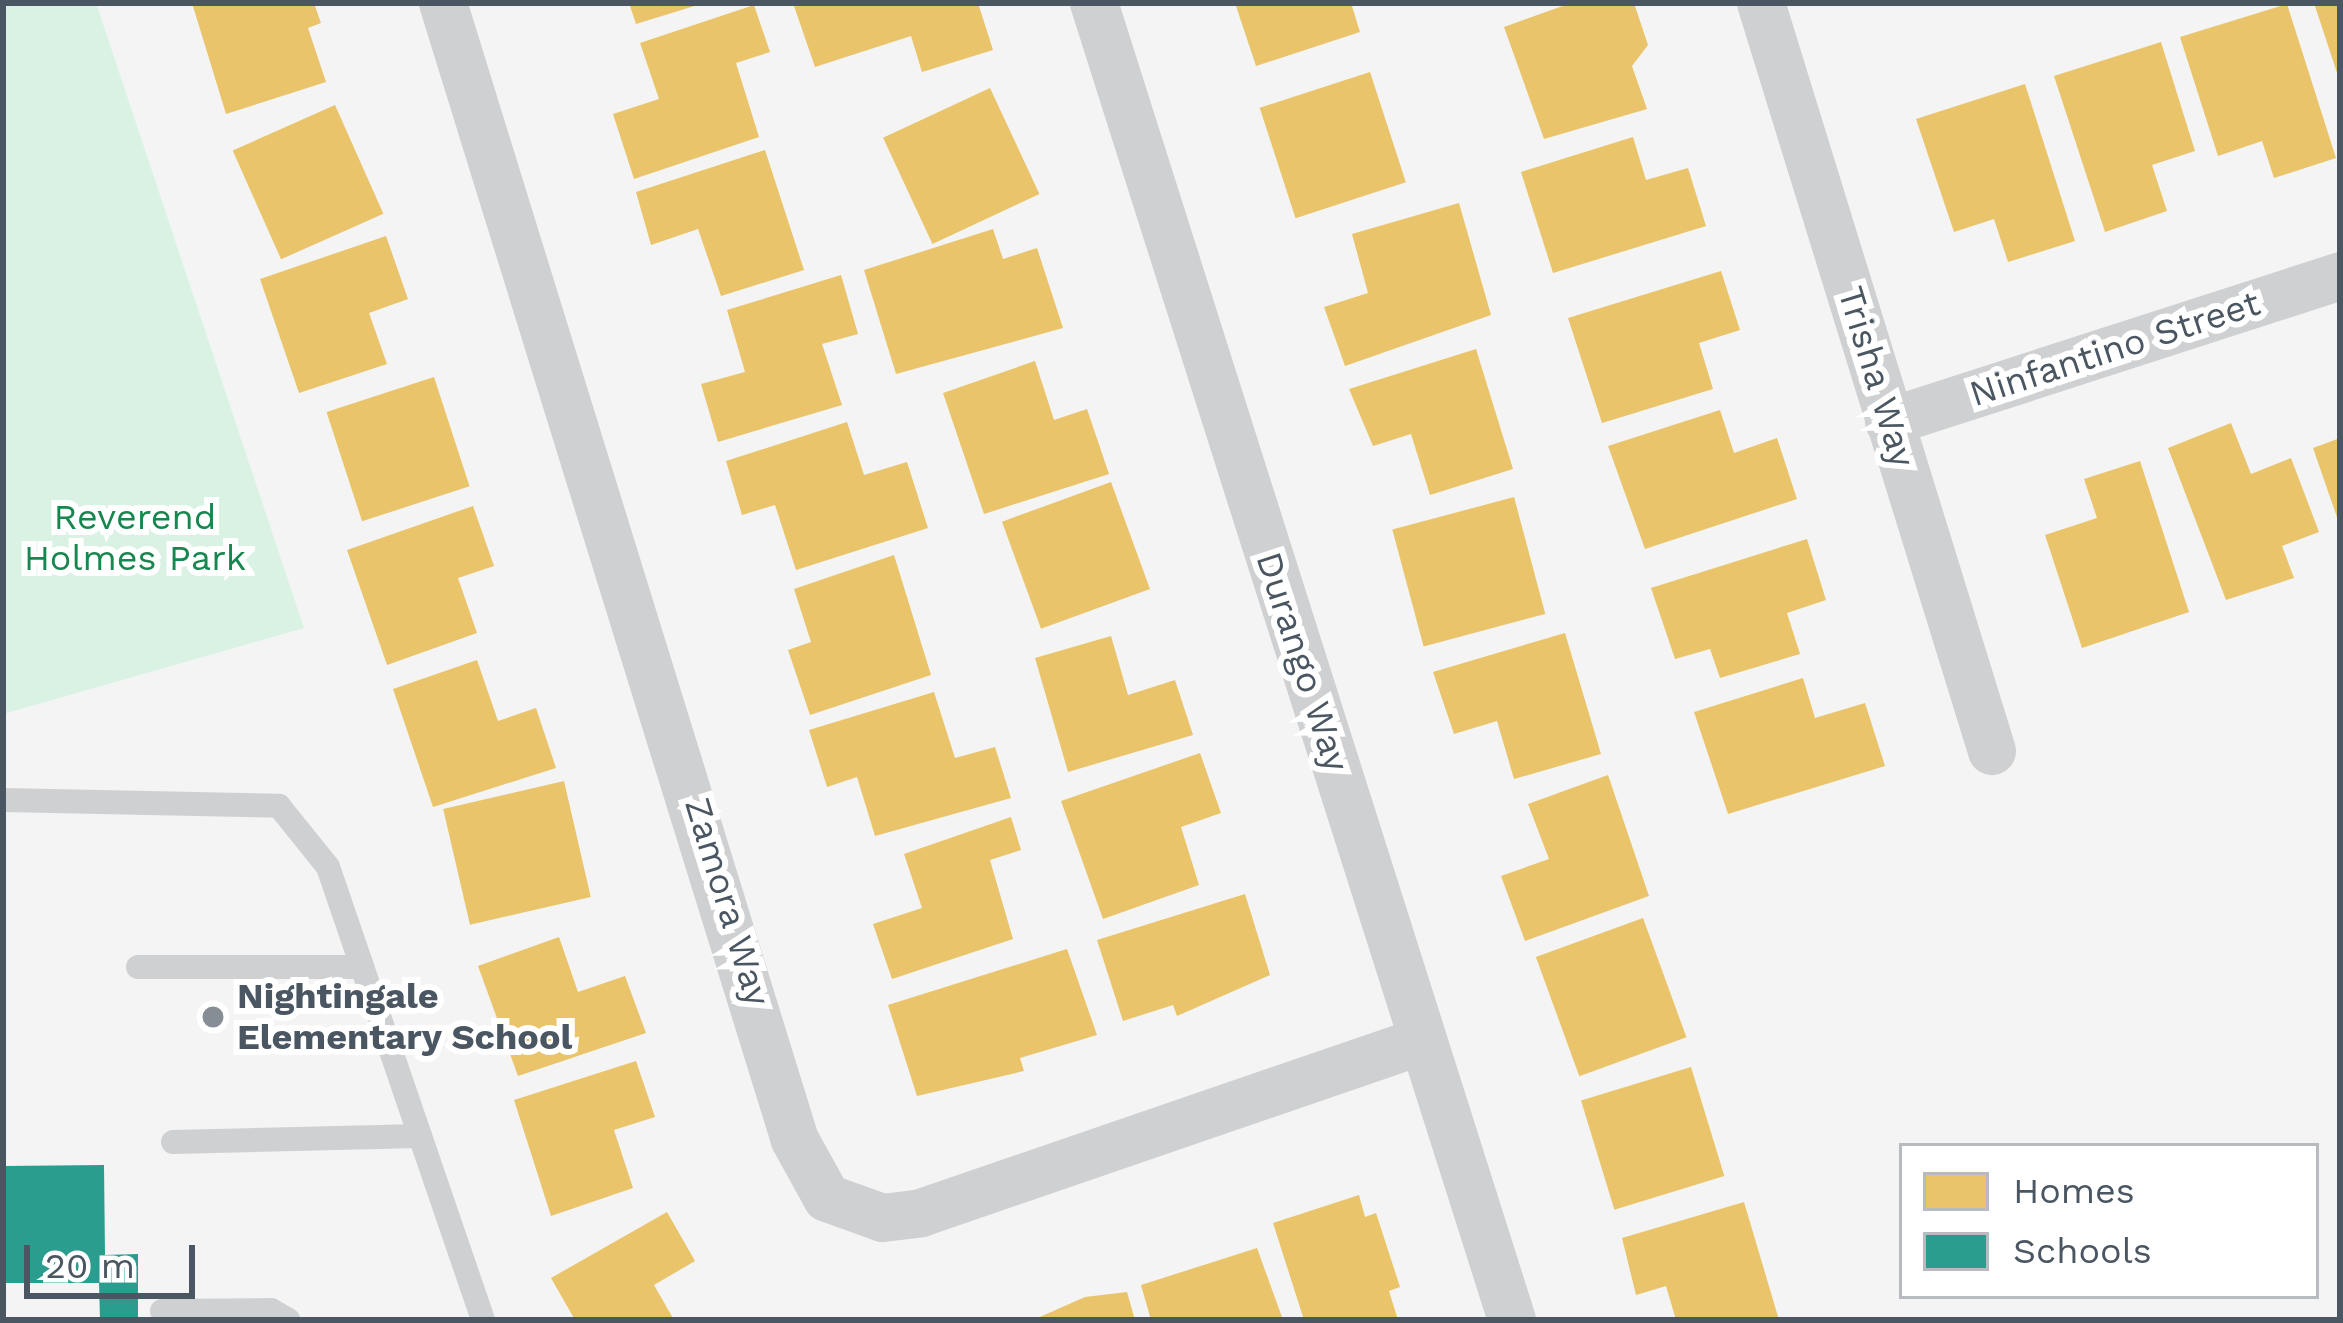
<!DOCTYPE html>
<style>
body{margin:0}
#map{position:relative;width:2343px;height:1323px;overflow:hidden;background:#f4f4f4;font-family:"Work Sans",sans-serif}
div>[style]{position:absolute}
.green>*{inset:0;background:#d9f2e3}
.homes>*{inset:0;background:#e9c46a;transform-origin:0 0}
.schools>*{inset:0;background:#2a9d8f}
.lane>*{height:24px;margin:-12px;padding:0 12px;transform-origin:12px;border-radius:12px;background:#ced0d2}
.street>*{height:48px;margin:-24px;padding:0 24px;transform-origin:24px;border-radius:24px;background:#ced0d2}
.dots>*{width:33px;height:33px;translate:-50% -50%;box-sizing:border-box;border:6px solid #fff;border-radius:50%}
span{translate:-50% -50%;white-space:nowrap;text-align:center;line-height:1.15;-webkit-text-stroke:12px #fff;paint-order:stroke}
.street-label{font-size:36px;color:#4a5661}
.park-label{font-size:36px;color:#17864f}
.poi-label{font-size:36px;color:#4a5661;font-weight:700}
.left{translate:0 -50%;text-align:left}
.frame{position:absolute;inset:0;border:6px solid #4a5661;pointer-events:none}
.legend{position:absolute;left:1899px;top:1143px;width:420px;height:156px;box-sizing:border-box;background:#fff;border:3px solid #b7bbc0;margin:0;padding:15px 21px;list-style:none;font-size:36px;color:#4a5661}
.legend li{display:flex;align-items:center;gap:24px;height:60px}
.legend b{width:60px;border:3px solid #b7bbc0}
.scale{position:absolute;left:24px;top:1245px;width:171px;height:54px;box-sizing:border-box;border:6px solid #4a5661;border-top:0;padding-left:15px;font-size:36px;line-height:42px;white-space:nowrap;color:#4a5661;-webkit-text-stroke:9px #fff;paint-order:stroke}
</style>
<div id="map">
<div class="green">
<div style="clip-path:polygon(3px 3px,96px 3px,304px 628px,3px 714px)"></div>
</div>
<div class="homes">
<div style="clip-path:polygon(192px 3px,314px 3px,321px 23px,308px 28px,326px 82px,226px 114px)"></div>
<div style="clip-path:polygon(629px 3px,701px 3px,701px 4px,636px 24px)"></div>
<div style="clip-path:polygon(793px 3px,978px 3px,993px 50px,922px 72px,911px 36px,815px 67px)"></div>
<div style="clip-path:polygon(1235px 3px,1351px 3px,1360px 32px,1256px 66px)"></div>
<div style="clip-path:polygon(1571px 3px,1634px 3px,1648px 45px,1632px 66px,1647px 109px,1544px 139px,1504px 27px)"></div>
<div style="clip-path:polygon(2314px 3px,2340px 3px,2340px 79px,2339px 79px)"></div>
<div style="clip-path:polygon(2287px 4px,2336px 158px,2274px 178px,2262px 141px,2218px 156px,2180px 37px)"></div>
<div style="clip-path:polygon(754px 5px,770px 52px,736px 63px,759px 137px,634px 179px,613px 114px,659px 99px,640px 43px)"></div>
<div style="clip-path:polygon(2161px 42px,2195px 151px,2152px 165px,2167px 211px,2105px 232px,2054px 76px)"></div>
<div style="left:1370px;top:72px;width:116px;height:116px;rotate:72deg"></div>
<div style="clip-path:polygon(2025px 84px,2075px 241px,2008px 262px,1994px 219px,1954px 232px,1916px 119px)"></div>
<div style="left:990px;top:88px;width:117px;height:118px;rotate:65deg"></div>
<div style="left:335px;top:105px;width:119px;height:112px;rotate:66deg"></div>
<div style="clip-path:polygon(1633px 137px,1646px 180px,1688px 168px,1706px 226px,1553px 273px,1521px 172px)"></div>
<div style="clip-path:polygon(765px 150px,804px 270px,721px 296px,698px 229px,651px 245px,636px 192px)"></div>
<div style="clip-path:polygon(1459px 203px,1491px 315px,1345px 366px,1324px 307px,1368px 293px,1352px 234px)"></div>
<div style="clip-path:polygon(993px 229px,1003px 259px,1037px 248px,1063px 328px,896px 374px,864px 270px)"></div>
<div style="clip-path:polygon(386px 236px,408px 299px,369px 313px,387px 364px,299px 393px,260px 279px)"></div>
<div style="clip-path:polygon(1721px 271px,1740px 330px,1699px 343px,1713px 389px,1602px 423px,1568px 318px)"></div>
<div style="clip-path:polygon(841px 275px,858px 334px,822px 344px,842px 405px,718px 442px,701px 384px,745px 372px,727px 310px)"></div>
<div style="clip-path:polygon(1476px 349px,1513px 469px,1430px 495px,1411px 434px,1373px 446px,1349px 389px)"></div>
<div style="clip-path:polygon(1035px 361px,1054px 420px,1087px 409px,1109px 474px,984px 514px,943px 393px)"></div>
<div style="left:434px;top:377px;width:115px;height:113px;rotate:72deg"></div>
<div style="clip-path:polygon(1720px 410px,1734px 453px,1777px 438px,1797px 499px,1645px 549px,1608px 446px)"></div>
<div style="clip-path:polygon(847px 422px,864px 475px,907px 462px,928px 528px,796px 570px,775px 505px,742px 515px,726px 461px)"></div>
<div style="clip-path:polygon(2231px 423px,2251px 474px,2291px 458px,2319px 532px,2282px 546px,2294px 578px,2226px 600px,2168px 448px)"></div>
<div style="clip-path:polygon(2340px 438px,2340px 522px,2339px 523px,2313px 448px)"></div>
<div style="clip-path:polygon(2140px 461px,2189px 612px,2082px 648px,2045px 535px,2097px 518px,2084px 479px)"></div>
<div style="left:1111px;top:482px;width:114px;height:116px;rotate:70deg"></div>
<div style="left:1514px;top:497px;width:121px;height:126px;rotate:75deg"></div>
<div style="clip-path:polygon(473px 506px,494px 566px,458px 578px,477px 633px,387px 665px,347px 550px)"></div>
<div style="clip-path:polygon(1807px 539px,1826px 600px,1787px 613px,1800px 654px,1720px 678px,1710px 649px,1675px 659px,1651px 588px)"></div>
<div style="clip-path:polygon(894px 555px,931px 675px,810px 715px,788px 650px,811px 642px,794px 589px)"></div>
<div style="clip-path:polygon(1565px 633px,1601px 754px,1514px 779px,1497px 721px,1454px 734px,1433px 672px)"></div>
<div style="clip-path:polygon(1111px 636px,1128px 695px,1175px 680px,1193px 735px,1068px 772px,1035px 658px)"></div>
<div style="clip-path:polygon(477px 660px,498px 721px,536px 708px,556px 768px,433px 807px,393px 689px)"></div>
<div style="clip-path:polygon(1803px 678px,1815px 718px,1865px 703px,1885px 766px,1728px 814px,1694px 712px)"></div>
<div style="clip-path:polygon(934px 692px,955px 758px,995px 747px,1011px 798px,875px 836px,857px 777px,827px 787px,809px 730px)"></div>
<div style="clip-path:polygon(1200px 753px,1221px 813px,1181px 827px,1199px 885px,1103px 919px,1061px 801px)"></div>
<div style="clip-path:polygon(1608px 775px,1649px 896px,1525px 941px,1501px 876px,1549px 859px,1528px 804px)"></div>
<div style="left:564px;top:781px;width:119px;height:124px;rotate:77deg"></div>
<div style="clip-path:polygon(1011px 817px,1021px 850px,990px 860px,1013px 939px,892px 979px,873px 924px,922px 908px,904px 854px)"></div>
<div style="clip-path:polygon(1245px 894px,1270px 975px,1177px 1016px,1173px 1005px,1123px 1021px,1097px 940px)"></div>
<div style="left:1643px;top:918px;width:127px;height:114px;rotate:70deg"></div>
<div style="clip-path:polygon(559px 937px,578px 992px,625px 976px,646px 1033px,518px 1076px,478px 966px)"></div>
<div style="clip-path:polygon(1067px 949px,1097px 1035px,1020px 1058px,1024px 1071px,917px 1096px,888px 1005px)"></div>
<div style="clip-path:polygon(636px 1061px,655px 1117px,614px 1130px,633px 1188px,551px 1216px,514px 1100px)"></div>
<div style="left:1691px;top:1067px;width:114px;height:115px;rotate:73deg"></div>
<div style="clip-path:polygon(1359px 1195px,1365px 1217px,1376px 1213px,1400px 1287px,1389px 1291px,1398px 1320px,1304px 1320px,1273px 1223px)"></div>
<div style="clip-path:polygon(1744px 1202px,1779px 1320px,1676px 1320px,1666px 1286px,1636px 1295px,1622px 1238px)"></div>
<div style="clip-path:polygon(667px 1212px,695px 1261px,654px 1285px,674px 1320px,575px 1320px,551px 1278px)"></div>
<div style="clip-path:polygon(1257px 1248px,1283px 1320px,1151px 1320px,1141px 1285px)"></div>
<div style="clip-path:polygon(1127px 1292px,1135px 1320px,1033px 1320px,1085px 1297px)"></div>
</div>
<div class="schools">
<div style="clip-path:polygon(104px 1165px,105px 1255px,138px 1254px,138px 1320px,100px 1320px,99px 1283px,3px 1283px,3px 1166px)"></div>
</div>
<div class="lane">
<div style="left:3px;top:800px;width:276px;rotate:1.2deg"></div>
<div style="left:279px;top:806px;width:78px;rotate:51.2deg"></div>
<div style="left:328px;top:867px;width:479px;rotate:71.1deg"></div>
<div style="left:138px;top:967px;width:224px"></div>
<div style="left:173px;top:1142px;width:247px;rotate:-1.4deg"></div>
<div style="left:162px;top:1311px;width:109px;rotate:-0.5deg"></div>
<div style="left:271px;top:1310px;width:20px;rotate:30deg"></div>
</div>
<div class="street">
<div style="left:443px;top:3px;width:1190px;rotate:72.8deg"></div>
<div style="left:795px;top:1140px;width:66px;rotate:61.1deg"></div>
<div style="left:827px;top:1198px;width:59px;rotate:19.7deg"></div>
<div style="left:883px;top:1218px;width:38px;rotate:-7deg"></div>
<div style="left:921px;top:1213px;width:530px;rotate:-18.95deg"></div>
<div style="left:1094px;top:3px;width:1382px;rotate:72.39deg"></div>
<div style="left:1761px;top:3px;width:783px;rotate:72.84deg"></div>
<div style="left:1889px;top:422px;width:474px;rotate:-17.9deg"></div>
</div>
<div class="dots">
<div style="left:213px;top:1017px;background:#868d94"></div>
</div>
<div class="street-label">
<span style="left:2115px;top:349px;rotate:-18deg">Ninfantino Street</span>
<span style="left:1876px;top:377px;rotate:73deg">Trisha Way</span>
<span style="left:1302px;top:662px;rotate:72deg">Durango Way</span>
<span style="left:727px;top:902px;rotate:73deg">Zamora Way</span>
</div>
<div class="park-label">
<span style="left:135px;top:538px">Reverend<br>Holmes Park</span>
</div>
<div class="poi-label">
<span class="left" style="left:237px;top:1017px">Nightingale<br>Elementary School</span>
</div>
<div class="frame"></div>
<ul class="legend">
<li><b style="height:33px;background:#e9c46a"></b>Homes</li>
<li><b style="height:33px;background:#2a9d8f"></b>Schools</li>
</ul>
<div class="scale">20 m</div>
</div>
